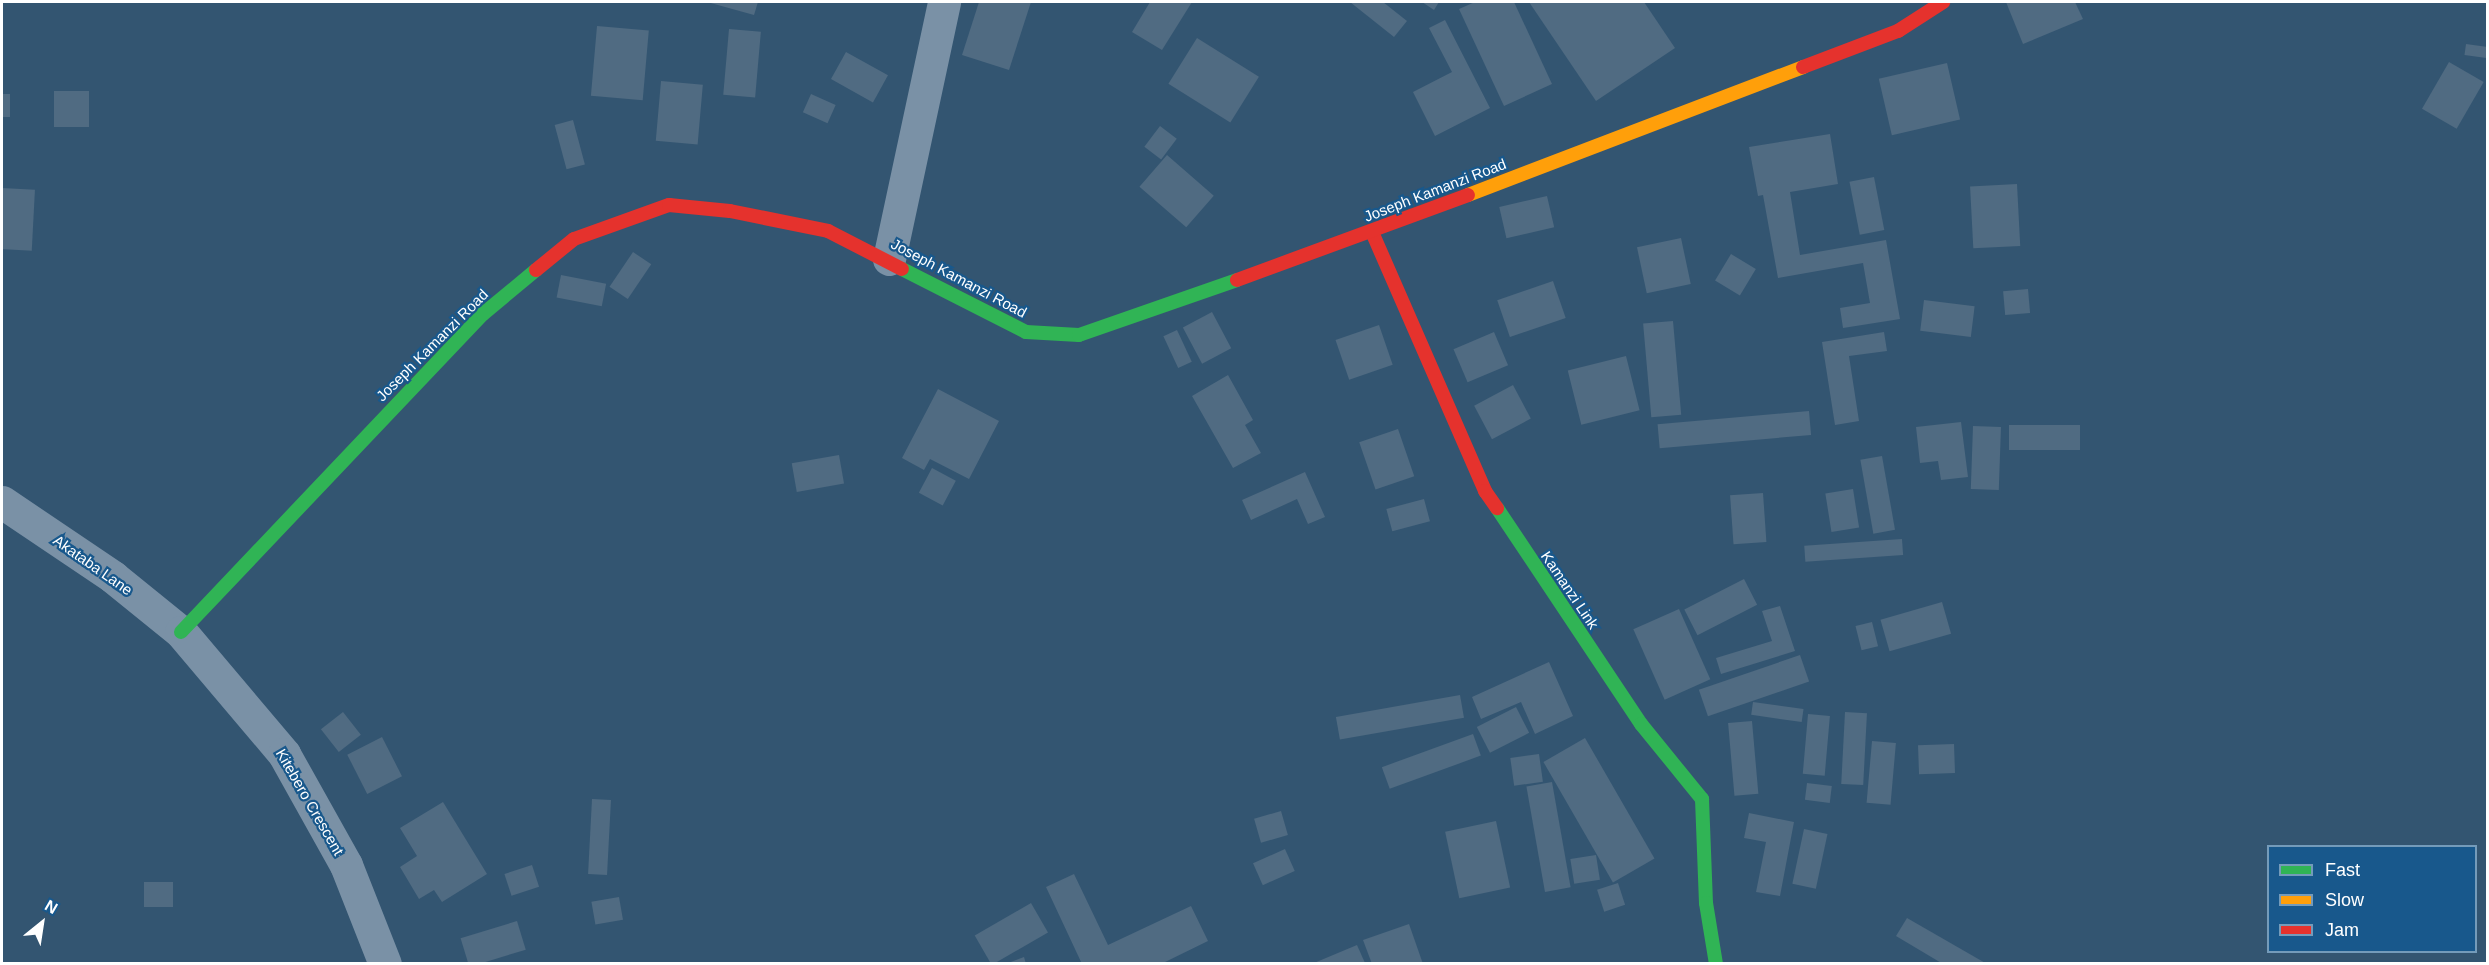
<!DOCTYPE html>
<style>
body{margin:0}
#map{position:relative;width:2489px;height:965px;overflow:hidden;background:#335571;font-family:Helvetica,sans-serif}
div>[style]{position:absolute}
.building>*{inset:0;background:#506b82;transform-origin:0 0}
.street>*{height:33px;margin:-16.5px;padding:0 16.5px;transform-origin:16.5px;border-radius:16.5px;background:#7a91a6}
.fast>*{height:14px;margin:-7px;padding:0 7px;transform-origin:7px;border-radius:7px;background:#30b455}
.slow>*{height:14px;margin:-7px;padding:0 7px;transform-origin:7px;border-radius:7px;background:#ff9f0a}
.jam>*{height:14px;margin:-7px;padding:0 7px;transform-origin:7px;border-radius:7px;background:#e5322d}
span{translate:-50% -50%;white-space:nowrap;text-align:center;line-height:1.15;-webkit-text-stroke:4.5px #18588c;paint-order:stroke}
.street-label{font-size:15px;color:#fff}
.frame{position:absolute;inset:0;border:3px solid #fff;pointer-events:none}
.legend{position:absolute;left:2267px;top:845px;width:210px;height:108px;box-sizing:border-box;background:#18588c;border:2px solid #749bba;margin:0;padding:8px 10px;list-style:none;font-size:18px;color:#fff}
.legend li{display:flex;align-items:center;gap:12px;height:30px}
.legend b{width:30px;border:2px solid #749bba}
.north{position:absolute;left:12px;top:893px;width:60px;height:60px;-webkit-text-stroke:4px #18588c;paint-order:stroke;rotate:30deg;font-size:16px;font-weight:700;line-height:24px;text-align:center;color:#fff}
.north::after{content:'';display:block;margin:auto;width:21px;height:27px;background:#fff;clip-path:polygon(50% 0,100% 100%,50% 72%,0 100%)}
</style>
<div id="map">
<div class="building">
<div style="clip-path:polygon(707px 2px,758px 2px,754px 15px)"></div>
<div style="clip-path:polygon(979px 2px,1031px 2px,1009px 70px,962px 55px)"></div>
<div style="clip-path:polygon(1150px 2px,1192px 2px,1162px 50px,1132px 32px)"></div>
<div style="clip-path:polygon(1350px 2px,1383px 2px,1407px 21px,1394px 37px)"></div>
<div style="clip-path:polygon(1422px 2px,1439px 2px,1434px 10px)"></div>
<div style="clip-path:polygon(1475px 2px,1514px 2px,1552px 84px,1504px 106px,1459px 9px)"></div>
<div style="clip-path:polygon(1529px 2px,1644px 2px,1675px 48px,1596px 101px)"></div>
<div style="clip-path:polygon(2006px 2px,2075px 2px,2083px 19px,2023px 44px)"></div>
<div style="clip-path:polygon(1445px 20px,1490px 108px,1435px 136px,1413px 92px,1452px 72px,1429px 28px)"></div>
<div style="left:597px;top:26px;width:52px;height:70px;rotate:5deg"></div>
<div style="left:729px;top:29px;width:32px;height:66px;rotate:5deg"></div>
<div style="left:1197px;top:38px;width:73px;height:54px;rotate:32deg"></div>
<div style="left:2466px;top:44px;width:22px;height:11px;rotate:8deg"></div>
<div style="left:846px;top:52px;width:48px;height:31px;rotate:29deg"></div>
<div style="left:2449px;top:62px;width:40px;height:54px;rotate:30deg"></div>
<div style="left:1947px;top:63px;width:58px;height:70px;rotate:77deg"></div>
<div style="left:661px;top:81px;width:42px;height:60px;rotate:5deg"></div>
<div style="left:54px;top:91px;width:35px;height:36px"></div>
<div style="left:2px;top:94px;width:8px;height:23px"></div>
<div style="left:811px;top:94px;width:27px;height:20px;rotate:24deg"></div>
<div style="left:573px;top:120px;width:46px;height:19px;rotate:75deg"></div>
<div style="left:1160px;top:126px;width:21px;height:26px;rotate:37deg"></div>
<div style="clip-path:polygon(1830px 134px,1838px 184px,1790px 192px,1800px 255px,1886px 240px,1900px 319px,1843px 328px,1840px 308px,1870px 303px,1863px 263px,1778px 278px,1763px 195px,1758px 196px,1749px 147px)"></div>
<div style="left:1167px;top:155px;width:62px;height:42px;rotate:41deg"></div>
<div style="left:1874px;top:177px;width:54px;height:25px;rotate:79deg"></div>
<div style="left:2017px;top:184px;width:62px;height:47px;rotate:87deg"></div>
<div style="left:2px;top:188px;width:33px;height:61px;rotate:3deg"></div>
<div style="left:1547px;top:196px;width:32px;height:49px;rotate:77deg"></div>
<div style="left:1681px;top:238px;width:47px;height:45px;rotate:78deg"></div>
<div style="left:633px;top:252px;width:22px;height:42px;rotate:34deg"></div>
<div style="left:1731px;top:254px;width:29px;height:31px;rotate:31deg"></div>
<div style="left:561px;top:275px;width:46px;height:23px;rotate:11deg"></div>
<div style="left:1553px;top:281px;width:39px;height:59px;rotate:71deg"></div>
<div style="left:2028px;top:289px;width:24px;height:25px;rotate:85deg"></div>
<div style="left:1924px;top:300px;width:51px;height:31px;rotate:7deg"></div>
<div style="left:1212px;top:312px;width:41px;height:33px;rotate:62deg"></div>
<div style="left:1673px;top:321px;width:94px;height:30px;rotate:85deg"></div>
<div style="left:1379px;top:325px;width:42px;height:46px;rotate:71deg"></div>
<div style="left:1177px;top:330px;width:35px;height:15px;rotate:65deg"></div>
<div style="left:1494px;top:332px;width:36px;height:44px;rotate:67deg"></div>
<div style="clip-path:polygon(1884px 332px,1887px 351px,1849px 356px,1859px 421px,1835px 425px,1822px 342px)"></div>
<div style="left:1626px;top:356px;width:56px;height:60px;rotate:76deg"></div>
<div style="clip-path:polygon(1228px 375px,1253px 420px,1245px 425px,1261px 453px,1233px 468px,1192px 396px)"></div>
<div style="left:1513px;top:385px;width:38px;height:44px;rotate:62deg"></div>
<div style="clip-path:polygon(938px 389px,999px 421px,969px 479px,930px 459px,924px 470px,902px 458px)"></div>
<div style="left:1809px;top:411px;width:24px;height:152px;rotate:85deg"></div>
<div style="clip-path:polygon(1961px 422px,1968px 477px,1941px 480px,1938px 461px,1920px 463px,1916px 427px)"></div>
<div style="left:2009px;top:425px;width:71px;height:25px"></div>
<div style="left:1973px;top:426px;width:28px;height:63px;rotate:2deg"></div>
<div style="left:1398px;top:429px;width:50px;height:41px;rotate:71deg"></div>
<div style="left:839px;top:455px;width:29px;height:48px;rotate:80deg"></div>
<div style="left:1882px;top:456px;width:75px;height:22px;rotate:80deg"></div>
<div style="left:932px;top:468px;width:27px;height:28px;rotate:28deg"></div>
<div style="clip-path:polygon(1305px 472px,1325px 517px,1308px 524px,1297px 499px,1251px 520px,1242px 500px)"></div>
<div style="left:1853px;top:489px;width:39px;height:28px;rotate:81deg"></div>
<div style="left:1763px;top:493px;width:49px;height:33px;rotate:86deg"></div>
<div style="left:1424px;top:499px;width:23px;height:39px;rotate:75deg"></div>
<div style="left:1902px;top:539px;width:16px;height:98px;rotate:86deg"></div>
<div style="left:1744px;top:579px;width:29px;height:67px;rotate:63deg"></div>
<div style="left:1942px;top:602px;width:33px;height:64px;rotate:74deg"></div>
<div style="clip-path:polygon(1780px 606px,1795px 651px,1721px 674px,1716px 658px,1772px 641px,1762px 611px)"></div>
<div style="left:1679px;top:609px;width:77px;height:50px;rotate:66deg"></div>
<div style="left:1872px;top:622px;width:25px;height:17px;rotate:76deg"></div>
<div style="left:1800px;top:655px;width:28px;height:107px;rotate:71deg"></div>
<div style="clip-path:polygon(1549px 662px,1573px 716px,1535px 734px,1521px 702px,1481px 719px,1472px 697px)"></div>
<div style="left:1460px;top:695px;width:23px;height:126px;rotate:80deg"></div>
<div style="left:1753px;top:702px;width:51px;height:13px;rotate:8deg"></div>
<div style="left:1516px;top:707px;width:29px;height:44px;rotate:63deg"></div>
<div style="left:343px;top:712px;width:29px;height:28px;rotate:52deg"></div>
<div style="left:1845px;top:712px;width:22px;height:72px;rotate:3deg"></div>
<div style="left:1808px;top:714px;width:22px;height:60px;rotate:5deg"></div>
<div style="left:1752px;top:721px;width:73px;height:24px;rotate:85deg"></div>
<div style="left:1473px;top:734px;width:23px;height:97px;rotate:70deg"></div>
<div style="left:382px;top:737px;width:44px;height:39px;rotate:63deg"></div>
<div style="left:1585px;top:738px;width:139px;height:48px;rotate:60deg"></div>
<div style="left:1872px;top:741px;width:24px;height:62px;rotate:5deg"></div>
<div style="left:1954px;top:744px;width:29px;height:36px;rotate:88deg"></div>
<div style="left:1539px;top:754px;width:28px;height:29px;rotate:82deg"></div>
<div style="left:1552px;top:782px;width:107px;height:26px;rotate:80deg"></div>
<div style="left:1807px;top:783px;width:25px;height:17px;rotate:7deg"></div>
<div style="left:592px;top:799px;width:19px;height:75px;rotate:3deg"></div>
<div style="clip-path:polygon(443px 802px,487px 874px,442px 902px,434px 890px,419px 899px,400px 867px,417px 856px,400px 828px)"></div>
<div style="left:1281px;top:811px;width:25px;height:28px;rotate:74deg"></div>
<div style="clip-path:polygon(1749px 813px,1794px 822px,1780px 896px,1756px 892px,1766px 842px,1744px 838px)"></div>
<div style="left:1496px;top:821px;width:68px;height:52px;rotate:78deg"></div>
<div style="left:1804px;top:829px;width:24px;height:56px;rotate:12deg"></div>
<div style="left:1285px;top:849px;width:24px;height:35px;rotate:66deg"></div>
<div style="left:1596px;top:855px;width:25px;height:26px;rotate:81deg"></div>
<div style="left:532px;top:865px;width:23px;height:29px;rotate:72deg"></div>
<div style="clip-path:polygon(1074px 874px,1108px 945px,1191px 906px,1208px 941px,1161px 964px,1082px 964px,1046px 887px)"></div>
<div style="left:144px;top:882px;width:29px;height:25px"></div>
<div style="left:1618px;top:883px;width:23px;height:22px;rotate:72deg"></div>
<div style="left:619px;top:897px;width:23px;height:28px;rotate:80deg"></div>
<div style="left:1031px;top:903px;width:34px;height:65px;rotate:60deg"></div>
<div style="clip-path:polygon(1907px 918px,1987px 964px,1943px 964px,1896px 936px)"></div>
<div style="left:517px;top:921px;width:30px;height:59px;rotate:73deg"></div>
<div style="clip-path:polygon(1409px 924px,1423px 964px,1372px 964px,1363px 940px)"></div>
<div style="clip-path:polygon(1357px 945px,1365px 963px,1314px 963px)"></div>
<div style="clip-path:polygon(1024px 957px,1026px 964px,1008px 964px,1008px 963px)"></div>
</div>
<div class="street">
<div style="left:889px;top:259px;width:263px;rotate:-77.9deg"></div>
<div style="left:2px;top:502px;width:134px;rotate:34deg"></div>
<div style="left:113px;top:577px;width:87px;rotate:39deg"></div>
<div style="left:181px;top:632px;width:160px;rotate:49.8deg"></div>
<div style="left:284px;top:754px;width:127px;rotate:60.8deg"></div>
<div style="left:346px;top:865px;width:106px;rotate:68.5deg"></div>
</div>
<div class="fast">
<div style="left:902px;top:269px;width:139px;rotate:26.9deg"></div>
<div style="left:1026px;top:332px;width:53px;rotate:3.2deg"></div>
<div style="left:1079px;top:335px;width:167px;rotate:-19.2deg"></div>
<div style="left:1497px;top:508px;width:260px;rotate:56.3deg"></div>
<div style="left:1641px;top:724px;width:97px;rotate:50.9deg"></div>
<div style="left:1702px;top:799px;width:104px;rotate:87.8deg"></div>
<div style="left:1706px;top:903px;width:62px;rotate:80.7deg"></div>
<div style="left:181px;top:632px;width:439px;rotate:-46.5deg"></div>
<div style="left:483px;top:314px;width:69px;rotate:-39.7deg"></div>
</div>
<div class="slow">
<div style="left:1468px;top:195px;width:359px;rotate:-20.9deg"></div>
</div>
<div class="jam">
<div style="left:1803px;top:67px;width:102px;rotate:-20.8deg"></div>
<div style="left:1898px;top:31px;width:54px;rotate:-32.8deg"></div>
<div style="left:1372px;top:232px;width:283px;rotate:66.4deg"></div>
<div style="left:1485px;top:491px;width:21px;rotate:55deg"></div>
<div style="left:536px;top:270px;width:49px;rotate:-39.2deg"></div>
<div style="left:574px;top:239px;width:101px;rotate:-19.7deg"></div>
<div style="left:669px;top:205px;width:61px;rotate:5.6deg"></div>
<div style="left:730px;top:211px;width:100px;rotate:11.5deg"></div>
<div style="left:828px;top:231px;width:83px;rotate:27.2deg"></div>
<div style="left:1237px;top:280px;width:246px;rotate:-20.2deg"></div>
</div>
<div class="street-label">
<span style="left:1435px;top:190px;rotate:-21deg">Joseph Kamanzi Road</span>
<span style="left:959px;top:278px;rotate:28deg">Joseph Kamanzi Road</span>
<span style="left:432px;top:345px;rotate:-45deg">Joseph Kamanzi Road</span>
<span style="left:93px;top:565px;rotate:35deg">Akataba Lane</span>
<span style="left:1570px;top:590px;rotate:56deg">Kamanzi Link</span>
<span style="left:310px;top:802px;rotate:60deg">Kitebero Crescent</span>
</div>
<div class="frame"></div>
<ul class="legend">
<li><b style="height:8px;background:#30b455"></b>Fast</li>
<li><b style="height:8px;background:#ff9f0a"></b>Slow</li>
<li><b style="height:8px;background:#e5322d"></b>Jam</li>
</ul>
<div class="north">N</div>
</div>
